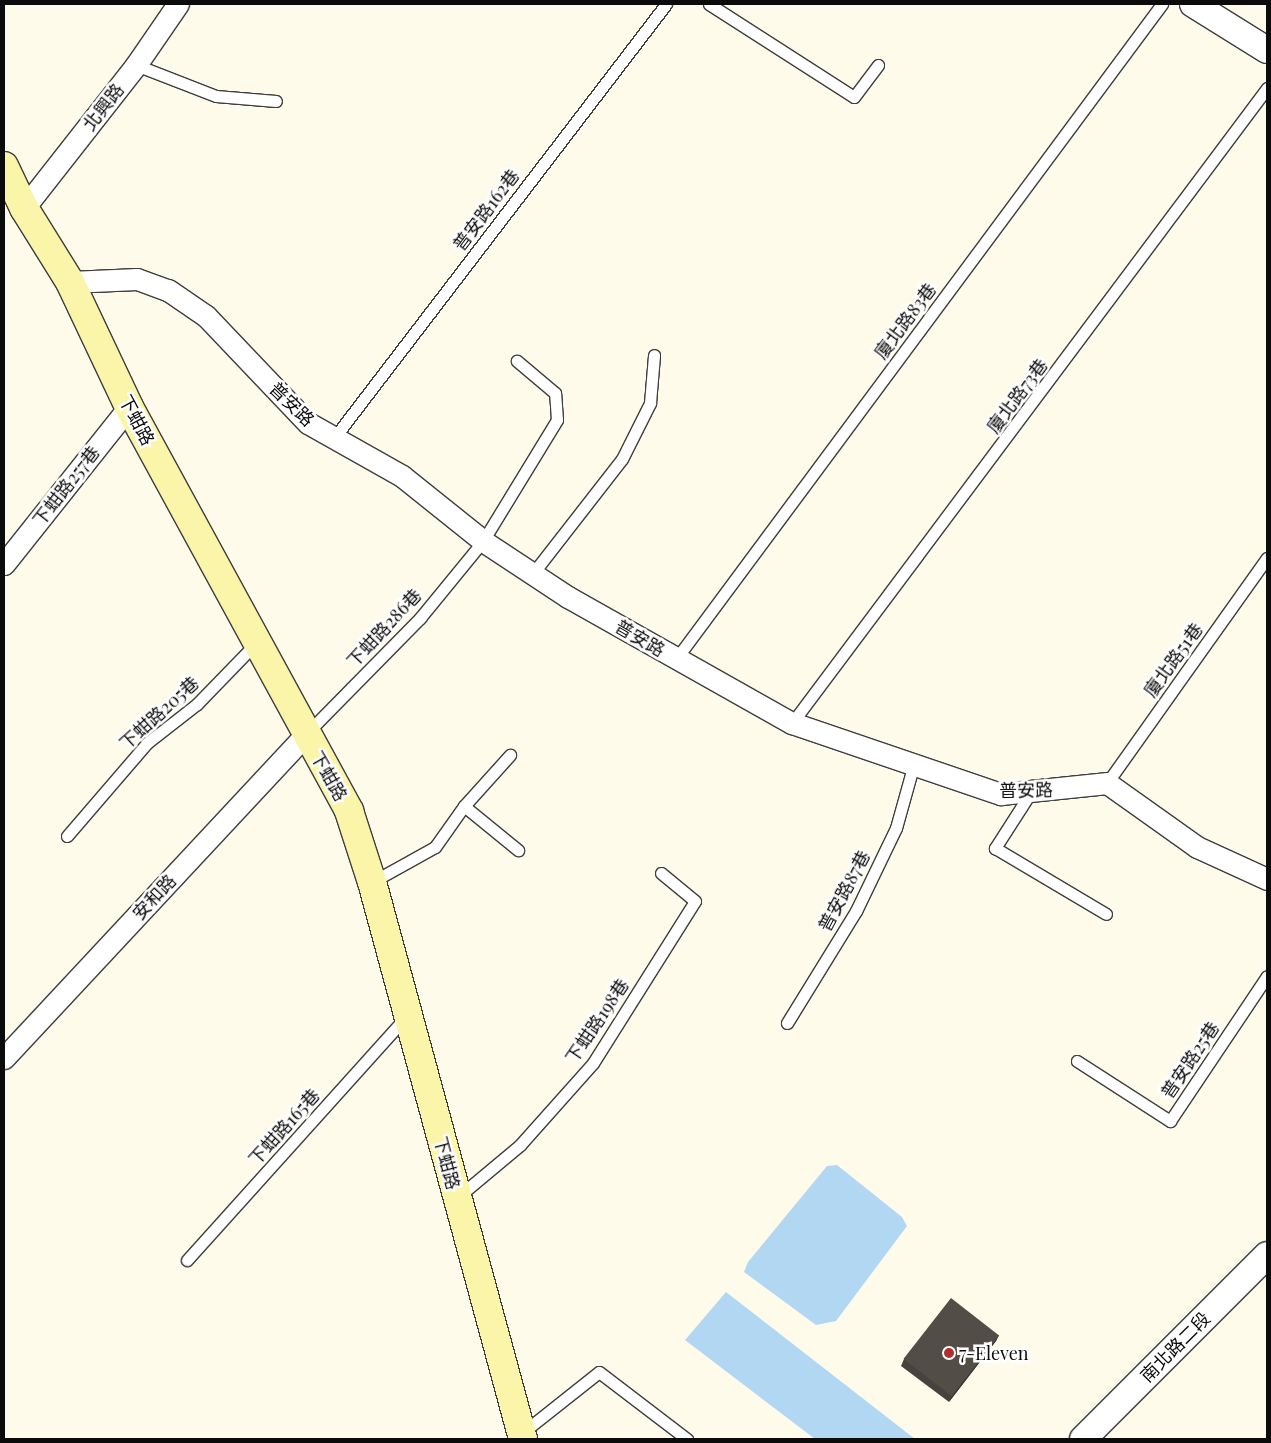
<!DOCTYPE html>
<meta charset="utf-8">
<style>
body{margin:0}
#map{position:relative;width:1271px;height:1443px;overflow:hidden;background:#fefbea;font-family:"Playfair Display","Noto Sans TC",serif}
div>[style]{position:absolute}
.water>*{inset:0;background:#b2d7f2}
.roads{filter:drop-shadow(1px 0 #3e3e3e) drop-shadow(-1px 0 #3e3e3e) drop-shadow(0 1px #3e3e3e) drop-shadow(0 -1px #3e3e3e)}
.service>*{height:11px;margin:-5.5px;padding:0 5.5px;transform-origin:5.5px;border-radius:5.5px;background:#fff}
.minor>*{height:21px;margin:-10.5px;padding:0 10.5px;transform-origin:10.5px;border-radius:10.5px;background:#fff}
.tertiary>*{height:26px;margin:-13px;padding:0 13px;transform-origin:13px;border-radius:13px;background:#fff}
.secondary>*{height:28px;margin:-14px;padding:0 14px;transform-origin:14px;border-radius:14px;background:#faf5a9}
.wall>*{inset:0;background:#47423e}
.shaded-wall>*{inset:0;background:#3a3632}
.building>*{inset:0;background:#534d48;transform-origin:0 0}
.dots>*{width:14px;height:14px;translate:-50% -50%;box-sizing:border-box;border:2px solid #fff;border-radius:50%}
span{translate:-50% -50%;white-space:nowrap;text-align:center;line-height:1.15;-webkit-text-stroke:5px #fff;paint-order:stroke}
.street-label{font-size:18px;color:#0b0b0b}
.poi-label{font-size:18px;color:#0b0b0b}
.left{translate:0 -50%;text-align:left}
.frame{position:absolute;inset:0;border:5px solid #0b0b0b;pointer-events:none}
</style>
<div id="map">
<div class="water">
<div style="clip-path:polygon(837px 1165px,902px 1217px,907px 1226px,836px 1321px,816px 1325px,744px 1272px,748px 1262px,827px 1166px)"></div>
<div style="clip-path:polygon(726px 1292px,915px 1439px,815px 1439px,685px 1340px)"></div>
</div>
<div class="roads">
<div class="service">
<div style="left:709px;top:4px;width:172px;rotate:32.7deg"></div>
<div style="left:854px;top:97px;width:40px;rotate:-53deg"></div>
<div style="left:136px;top:65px;width:86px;rotate:21.2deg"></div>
<div style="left:216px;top:96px;width:60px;rotate:4.8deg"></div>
<div style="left:334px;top:438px;width:546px;rotate:-52.58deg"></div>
<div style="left:534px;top:572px;width:143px;rotate:-52.1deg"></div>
<div style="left:622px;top:459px;width:63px;rotate:-63.4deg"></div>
<div style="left:650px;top:403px;width:48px;rotate:-85.2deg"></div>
<div style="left:676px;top:659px;width:816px;rotate:-53.43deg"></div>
<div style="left:792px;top:723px;width:793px;rotate:-53.2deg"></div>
<div style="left:306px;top:734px;width:163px;rotate:-45.5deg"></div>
<div style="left:420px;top:618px;width:99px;rotate:-50.7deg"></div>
<div style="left:483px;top:541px;width:142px;rotate:-58.6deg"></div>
<div style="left:557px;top:420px;width:27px;rotate:-94deg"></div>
<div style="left:555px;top:393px;width:50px;rotate:-139.9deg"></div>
<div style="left:1107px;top:783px;width:276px;rotate:-54.6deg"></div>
<div style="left:1031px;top:792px;width:67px;rotate:122.7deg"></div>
<div style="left:995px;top:848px;width:129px;rotate:30.7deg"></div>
<div style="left:464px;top:806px;width:70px;rotate:39.2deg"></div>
<div style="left:67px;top:836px;width:123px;rotate:-49.3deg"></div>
<div style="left:147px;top:743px;width:63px;rotate:-38deg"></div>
<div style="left:197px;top:704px;width:86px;rotate:-45.9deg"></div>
<div style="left:372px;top:882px;width:72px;rotate:-29.1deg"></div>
<div style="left:435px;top:847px;width:50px;rotate:-54.7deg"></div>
<div style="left:464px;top:806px;width:69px;rotate:-48deg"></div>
<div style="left:787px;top:1023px;width:132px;rotate:-58.4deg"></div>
<div style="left:856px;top:911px;width:92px;rotate:-64.3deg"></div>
<div style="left:896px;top:828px;width:63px;rotate:-74.4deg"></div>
<div style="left:1077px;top:1061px;width:111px;rotate:32.8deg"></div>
<div style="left:1170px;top:1121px;width:174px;rotate:-56.2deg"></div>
<div style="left:459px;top:1196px;width:80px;rotate:-39.9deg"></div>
<div style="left:520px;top:1145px;width:110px;rotate:-48.3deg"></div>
<div style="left:593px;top:1063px;width:191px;rotate:-57.8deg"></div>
<div style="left:695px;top:901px;width:44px;rotate:-140.5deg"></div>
<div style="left:187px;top:1260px;width:327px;rotate:-48deg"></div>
<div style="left:522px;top:1433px;width:98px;rotate:-38.4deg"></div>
<div style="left:599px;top:1372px;width:111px;rotate:37.3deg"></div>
</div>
<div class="minor">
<div style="left:24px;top:208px;width:182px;rotate:-51.9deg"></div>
<div style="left:136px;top:65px;width:74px;rotate:-55.5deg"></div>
<div style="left:70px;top:282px;width:67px;rotate:-2.6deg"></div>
<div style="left:137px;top:279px;width:33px;rotate:20deg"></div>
<div style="left:168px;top:290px;width:46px;rotate:34.4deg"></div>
<div style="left:206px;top:316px;width:148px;rotate:46.4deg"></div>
<div style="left:308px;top:423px;width:108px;rotate:29.4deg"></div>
<div style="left:402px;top:476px;width:104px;rotate:38.7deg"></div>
<div style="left:483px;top:541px;width:102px;rotate:33.4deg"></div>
<div style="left:568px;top:597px;width:257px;rotate:29.4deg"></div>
<div style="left:792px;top:723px;width:221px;rotate:18.8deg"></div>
<div style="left:1001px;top:794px;width:107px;rotate:-5.9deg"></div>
<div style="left:1107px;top:783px;width:110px;rotate:35.4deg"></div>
<div style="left:1197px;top:847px;width:77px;rotate:24.6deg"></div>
<div style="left:4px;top:564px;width:201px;rotate:-51.5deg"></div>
<div style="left:4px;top:1058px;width:442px;rotate:-47deg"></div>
</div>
<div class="tertiary">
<div style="left:1193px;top:4px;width:87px;rotate:31.9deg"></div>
<div style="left:1083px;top:1439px;width:260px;rotate:-45deg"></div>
</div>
<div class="secondary">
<div style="left:4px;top:166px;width:47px;rotate:64.5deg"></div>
<div style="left:24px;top:208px;width:87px;rotate:58.1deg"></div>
<div style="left:70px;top:282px;width:138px;rotate:64.7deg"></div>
<div style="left:129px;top:407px;width:460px;rotate:61.4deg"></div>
<div style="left:349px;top:811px;width:75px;rotate:72.1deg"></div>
<div style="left:372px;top:882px;width:577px;rotate:74.83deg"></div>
</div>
</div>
<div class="wall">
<div style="clip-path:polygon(999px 1335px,996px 1341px,949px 1402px,901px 1366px,904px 1359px)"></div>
</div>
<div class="shaded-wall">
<div style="clip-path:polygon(999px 1335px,996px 1341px,949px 1402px,952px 1396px)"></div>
</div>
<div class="building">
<div style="left:951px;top:1298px;width:61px;height:77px;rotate:38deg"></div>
</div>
<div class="dots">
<div style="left:949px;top:1353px;background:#b12d2c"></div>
</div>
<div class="street-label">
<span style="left:103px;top:107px;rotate:-52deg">北興路</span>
<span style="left:486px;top:210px;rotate:-53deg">普安路162巷</span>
<span style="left:905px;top:321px;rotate:-53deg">廈北路83巷</span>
<span style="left:1017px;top:396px;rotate:-53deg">廈北路73巷</span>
<span style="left:292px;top:404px;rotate:44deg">普安路</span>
<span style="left:137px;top:420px;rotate:62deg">下蚶路</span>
<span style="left:66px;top:486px;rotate:-52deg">下蚶路257巷</span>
<span style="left:384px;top:628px;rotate:-47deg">下蚶路286巷</span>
<span style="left:640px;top:638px;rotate:30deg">普安路</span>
<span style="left:1173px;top:660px;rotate:-54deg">廈北路51巷</span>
<span style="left:159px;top:713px;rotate:-42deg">下蚶路205巷</span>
<span style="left:329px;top:776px;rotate:60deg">下蚶路</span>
<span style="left:1026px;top:790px;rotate:-1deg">普安路</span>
<span style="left:844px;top:891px;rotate:-62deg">普安路87巷</span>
<span style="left:154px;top:897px;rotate:-47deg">安和路</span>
<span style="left:597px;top:1021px;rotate:-56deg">下蚶路198巷</span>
<span style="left:1190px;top:1060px;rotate:-56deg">普安路25巷</span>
<span style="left:284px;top:1127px;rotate:-48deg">下蚶路165巷</span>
<span style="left:447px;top:1163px;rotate:75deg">下蚶路</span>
<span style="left:1175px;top:1347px;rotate:-45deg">南北路二段</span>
</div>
<div class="poi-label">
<span class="left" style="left:959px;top:1353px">7-Eleven</span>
</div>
<div class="frame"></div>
</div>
